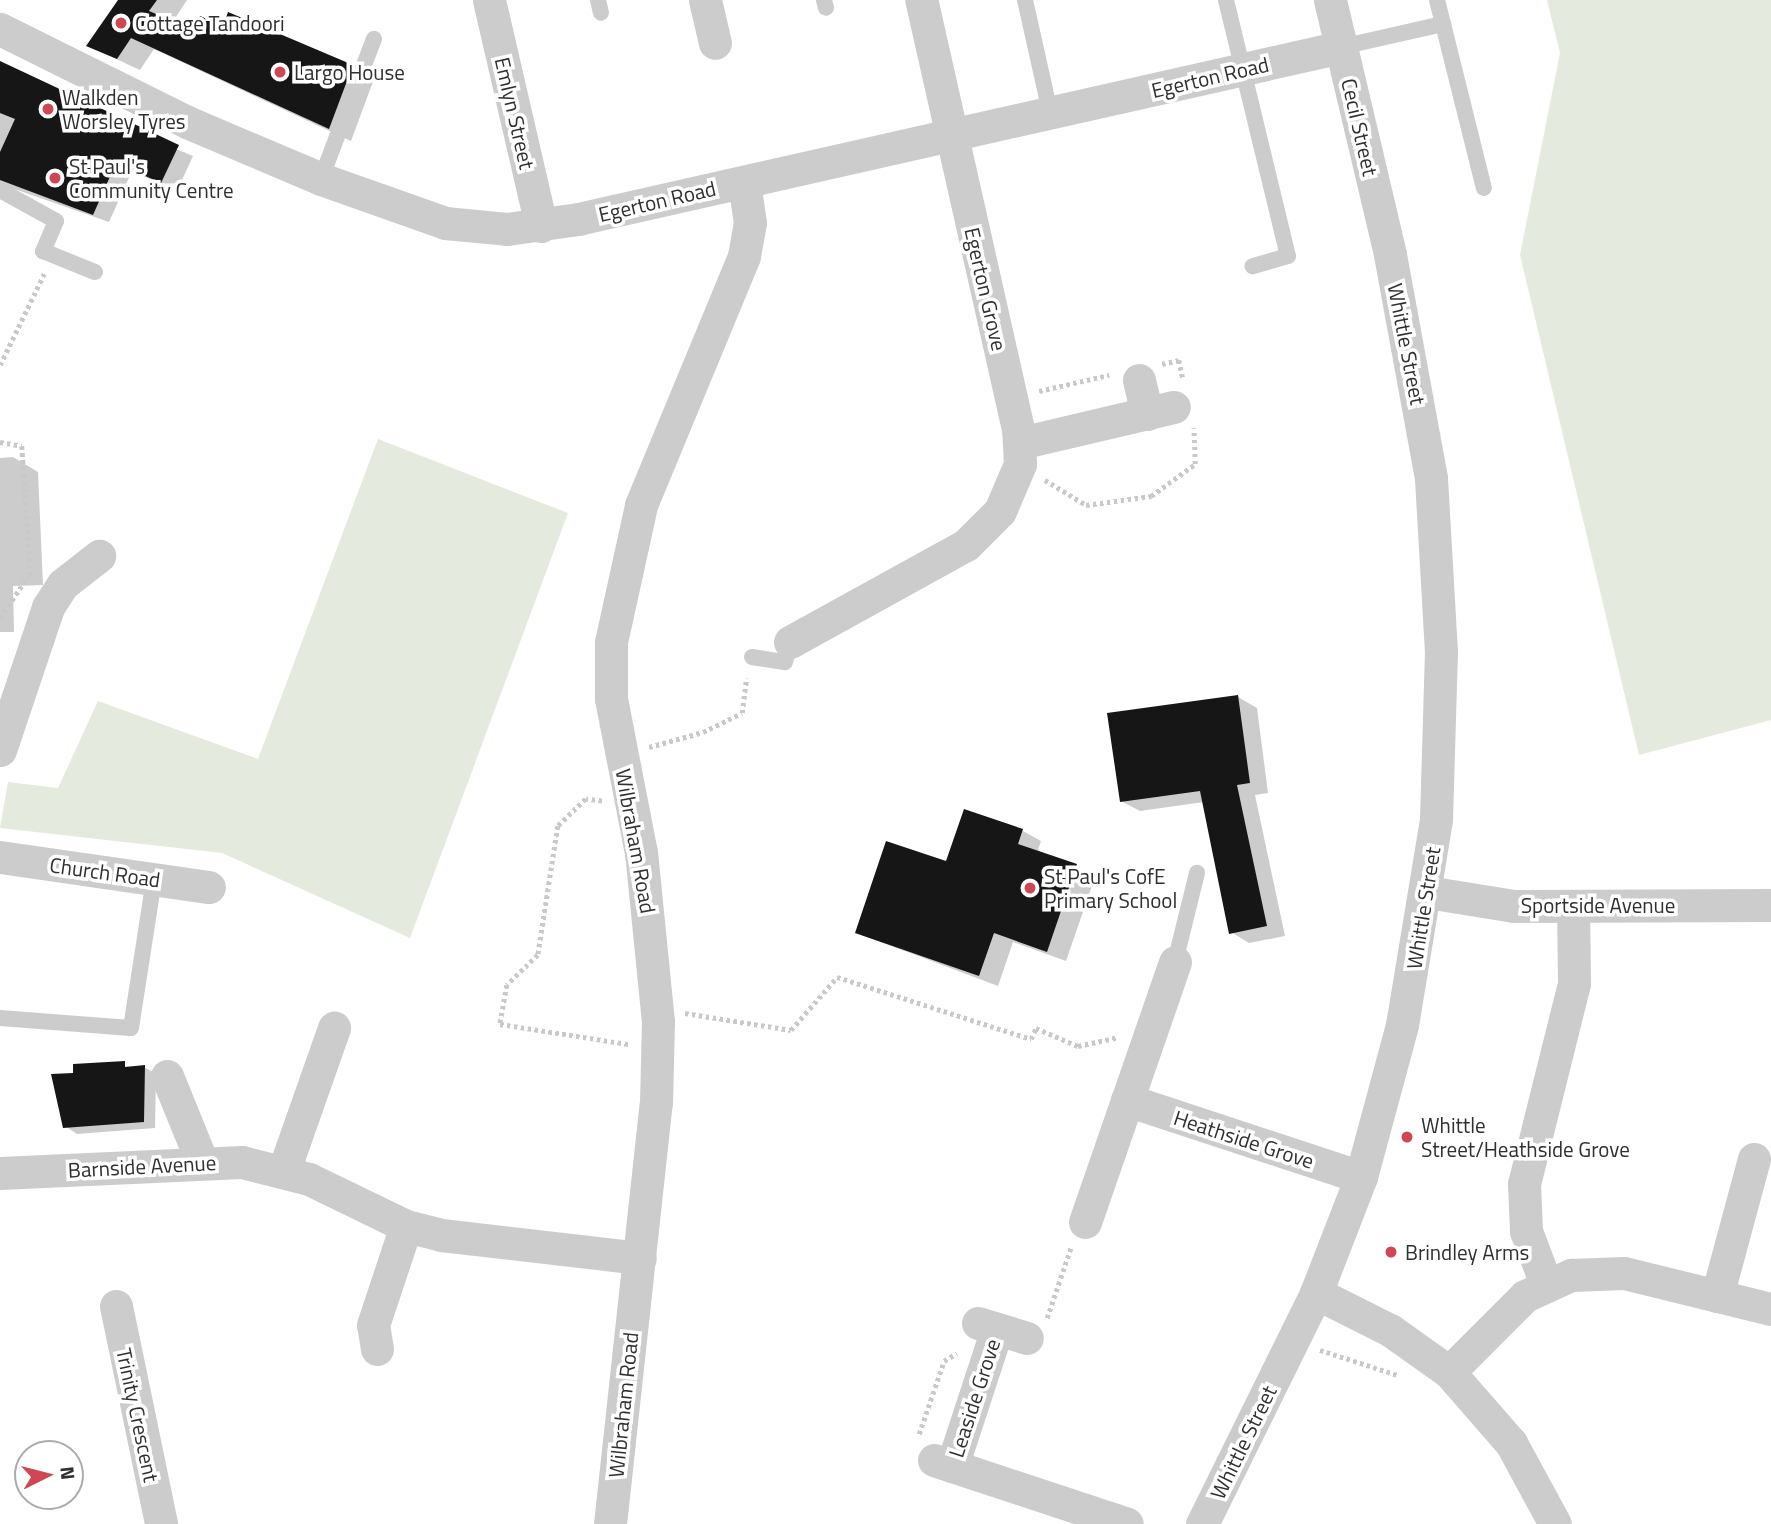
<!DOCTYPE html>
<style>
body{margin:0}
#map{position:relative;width:1771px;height:1524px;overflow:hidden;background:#fff;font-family:"Titillium Web",sans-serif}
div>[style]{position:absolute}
.green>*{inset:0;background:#e5eade}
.shadow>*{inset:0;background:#0003}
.building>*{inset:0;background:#161616}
.path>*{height:4.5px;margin-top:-2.25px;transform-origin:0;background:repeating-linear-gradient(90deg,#c9c9c9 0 3.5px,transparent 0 7px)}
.lane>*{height:16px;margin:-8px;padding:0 8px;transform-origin:8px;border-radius:8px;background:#ccc}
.street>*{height:33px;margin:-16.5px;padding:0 16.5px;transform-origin:16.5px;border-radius:16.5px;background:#ccc}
.dots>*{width:19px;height:19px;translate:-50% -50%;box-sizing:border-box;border:4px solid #fff;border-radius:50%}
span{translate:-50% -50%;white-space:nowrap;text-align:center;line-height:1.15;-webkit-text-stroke:7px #fff;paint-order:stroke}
.poi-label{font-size:21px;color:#2f2f2f}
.left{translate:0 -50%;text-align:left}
.street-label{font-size:21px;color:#2f2f2f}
.north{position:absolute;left:14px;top:1440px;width:70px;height:70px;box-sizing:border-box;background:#fff;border:2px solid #acacac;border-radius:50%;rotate:84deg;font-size:19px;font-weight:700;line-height:28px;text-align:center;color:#2f2f2f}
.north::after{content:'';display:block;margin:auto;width:24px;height:32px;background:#cf4752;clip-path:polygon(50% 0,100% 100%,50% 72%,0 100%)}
</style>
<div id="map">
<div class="green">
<div style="clip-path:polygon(1547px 0,1771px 0,1771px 720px,1639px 755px,1520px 255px,1560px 53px)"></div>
<div style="clip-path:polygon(378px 439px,568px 513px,410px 938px,222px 853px,0 828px,8px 782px,58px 788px,98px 701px,258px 759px)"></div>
</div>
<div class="shadow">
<div style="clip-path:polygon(124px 0,187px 0,172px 23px,195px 32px,224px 28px,352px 67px,374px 79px,351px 141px,154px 49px,140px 70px,88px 46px)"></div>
<div style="clip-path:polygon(0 76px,193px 156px,177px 191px,132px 171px,109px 222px,0 184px)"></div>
<div style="clip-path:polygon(13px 457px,38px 472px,43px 585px,13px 586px,14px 632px,0 632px,0 458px)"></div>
<div style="clip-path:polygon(1238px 697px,1257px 708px,1268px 793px,1255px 795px,1285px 936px,1249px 943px,1231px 932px,1204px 802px,1140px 811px,1121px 801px)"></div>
<div style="clip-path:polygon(965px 811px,1023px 831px,1041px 841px,1037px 853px,1095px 877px,1066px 961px,1013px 942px,998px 986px,857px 933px,947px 864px)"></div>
<div style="clip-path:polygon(75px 1066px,144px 1067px,156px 1074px,155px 1128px,77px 1134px,65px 1126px)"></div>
</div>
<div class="building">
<div style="clip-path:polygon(118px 0,157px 0,149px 11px,194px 30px,200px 16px,223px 26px,228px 12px,353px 65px,329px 129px,131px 38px,117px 59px,86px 46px)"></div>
<div style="clip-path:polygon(0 61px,179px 145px,161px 183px,116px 163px,93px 215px,0 180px,0 152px,15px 119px,0 113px)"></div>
<div style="clip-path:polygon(1238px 695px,1250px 783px,1237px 785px,1267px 926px,1229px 934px,1200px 791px,1120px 802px,1107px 713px)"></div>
<div style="clip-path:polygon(964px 809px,1023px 829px,1018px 844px,1077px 864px,1047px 952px,994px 933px,979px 976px,855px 933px,886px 841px,946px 861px)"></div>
<div style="clip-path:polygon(125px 1061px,125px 1067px,145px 1065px,144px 1122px,63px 1128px,51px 1074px,73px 1073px,73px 1064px)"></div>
</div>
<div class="path">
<div style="left:1162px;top:364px;width:17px;rotate:-13deg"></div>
<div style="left:1179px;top:360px;width:19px;rotate:78deg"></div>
<div style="left:0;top:365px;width:103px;rotate:-64.2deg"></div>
<div style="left:1039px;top:391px;width:72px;rotate:-12.9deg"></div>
<div style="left:0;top:442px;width:22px;rotate:10deg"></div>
<div style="left:22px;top:446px;width:132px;rotate:86.1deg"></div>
<div style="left:1045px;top:480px;width:48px;rotate:31.4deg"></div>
<div style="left:1086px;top:505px;width:66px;rotate:-7.9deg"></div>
<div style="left:1151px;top:496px;width:54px;rotate:-36deg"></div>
<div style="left:1195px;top:464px;width:36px;rotate:-92deg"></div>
<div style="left:0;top:618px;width:50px;rotate:-56.3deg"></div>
<div style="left:649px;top:747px;width:56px;rotate:-15.5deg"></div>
<div style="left:703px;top:732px;width:43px;rotate:-26deg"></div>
<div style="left:742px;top:713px;width:35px;rotate:-83deg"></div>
<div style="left:602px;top:801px;width:16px;rotate:-173deg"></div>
<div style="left:586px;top:799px;width:39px;rotate:136deg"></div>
<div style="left:558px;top:826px;width:131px;rotate:98.8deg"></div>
<div style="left:538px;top:955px;width:43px;rotate:135.9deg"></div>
<div style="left:507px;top:985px;width:40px;rotate:100deg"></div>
<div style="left:500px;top:1024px;width:130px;rotate:8.9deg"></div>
<div style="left:685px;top:1013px;width:107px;rotate:9.1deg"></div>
<div style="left:791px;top:1030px;width:70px;rotate:-49deg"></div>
<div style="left:837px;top:977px;width:204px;rotate:17.7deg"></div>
<div style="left:1031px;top:1039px;width:12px;rotate:-66deg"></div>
<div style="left:1036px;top:1028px;width:46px;rotate:23.2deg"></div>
<div style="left:1078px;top:1046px;width:42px;rotate:-12.4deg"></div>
<div style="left:1047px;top:1318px;width:75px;rotate:-71.3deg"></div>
<div style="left:1320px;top:1350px;width:82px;rotate:17.8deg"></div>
<div style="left:919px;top:1434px;width:77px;rotate:-71.1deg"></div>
<div style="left:944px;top:1361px;width:15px;rotate:-32deg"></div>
</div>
<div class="lane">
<div style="left:598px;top:0;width:13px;rotate:77deg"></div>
<div style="left:824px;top:0;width:8px;rotate:76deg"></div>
<div style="left:1025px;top:0;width:115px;rotate:77.4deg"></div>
<div style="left:1226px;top:0;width:263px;rotate:76.4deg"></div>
<div style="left:1288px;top:256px;width:37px;rotate:164deg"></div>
<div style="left:1443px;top:24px;width:169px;rotate:76deg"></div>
<div style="left:1341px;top:47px;width:105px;rotate:-12.7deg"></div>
<div style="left:1443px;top:24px;width:25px;rotate:-104deg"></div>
<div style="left:321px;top:179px;width:150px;rotate:-69.3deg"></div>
<div style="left:0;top:190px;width:64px;rotate:29deg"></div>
<div style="left:56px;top:221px;width:33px;rotate:113deg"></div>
<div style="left:43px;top:251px;width:56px;rotate:22deg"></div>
<div style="left:752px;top:657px;width:33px;rotate:9deg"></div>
<div style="left:785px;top:662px;width:21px;rotate:-76deg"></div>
<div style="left:1175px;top:962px;width:92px;rotate:-76.1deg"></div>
<div style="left:0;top:1018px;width:131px;rotate:4.4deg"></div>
<div style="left:131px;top:1028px;width:151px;rotate:-81.2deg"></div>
</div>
<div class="street">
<div style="left:489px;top:0;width:232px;rotate:77deg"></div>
<div style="left:705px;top:0;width:44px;rotate:76.9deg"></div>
<div style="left:0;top:29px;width:209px;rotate:26.4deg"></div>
<div style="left:187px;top:122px;width:146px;rotate:23deg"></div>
<div style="left:321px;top:179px;width:132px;rotate:19.5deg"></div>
<div style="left:445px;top:223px;width:62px;rotate:5.5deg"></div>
<div style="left:507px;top:229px;width:72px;rotate:-8deg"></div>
<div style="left:578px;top:219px;width:782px;rotate:-12.7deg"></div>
<div style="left:1139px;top:380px;width:35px;rotate:77deg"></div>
<div style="left:1020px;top:443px;width:158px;rotate:-13.2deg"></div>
<div style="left:790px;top:642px;width:201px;rotate:-28.9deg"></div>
<div style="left:966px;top:545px;width:48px;rotate:-45deg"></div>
<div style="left:1000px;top:511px;width:51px;rotate:-66.9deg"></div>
<div style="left:1020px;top:464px;width:35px;rotate:-93deg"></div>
<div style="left:1018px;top:429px;width:440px;rotate:-102.7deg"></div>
<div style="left:0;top:750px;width:151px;rotate:-71.4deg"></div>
<div style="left:48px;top:607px;width:27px;rotate:-57deg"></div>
<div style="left:63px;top:584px;width:46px;rotate:-37.9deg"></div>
<div style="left:0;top:857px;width:211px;rotate:8.2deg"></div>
<div style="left:1427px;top:892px;width:88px;rotate:9.1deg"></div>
<div style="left:1514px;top:906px;width:257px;rotate:-0.2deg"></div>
<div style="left:167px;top:1076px;width:93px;rotate:67.9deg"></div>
<div style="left:1127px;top:1100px;width:246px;rotate:18.2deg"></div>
<div style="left:284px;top:1170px;width:151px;rotate:-70.6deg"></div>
<div style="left:0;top:1173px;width:242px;rotate:-2.6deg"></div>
<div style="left:242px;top:1162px;width:69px;rotate:14.2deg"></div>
<div style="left:309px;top:1179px;width:108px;rotate:25.9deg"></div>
<div style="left:406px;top:1226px;width:36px;rotate:14deg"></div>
<div style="left:441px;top:1235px;width:200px;rotate:6.6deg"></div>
<div style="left:1085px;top:1222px;width:275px;rotate:-70.9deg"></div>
<div style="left:1546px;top:1284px;width:57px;rotate:-110.7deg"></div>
<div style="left:1526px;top:1231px;width:47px;rotate:-92.4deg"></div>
<div style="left:1524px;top:1184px;width:207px;rotate:-76deg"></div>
<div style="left:1574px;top:983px;width:77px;rotate:-90.7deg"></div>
<div style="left:1316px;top:1293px;width:83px;rotate:26.6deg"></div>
<div style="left:1390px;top:1330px;width:72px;rotate:35.4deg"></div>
<div style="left:1449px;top:1372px;width:94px;rotate:48.9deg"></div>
<div style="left:1511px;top:1443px;width:92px;rotate:61.5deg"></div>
<div style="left:1717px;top:1296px;width:142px;rotate:-74.9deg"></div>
<div style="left:116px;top:1306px;width:223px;rotate:78.3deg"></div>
<div style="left:978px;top:1323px;width:51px;rotate:17deg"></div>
<div style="left:377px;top:1349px;width:24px;rotate:-99deg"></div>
<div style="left:373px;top:1325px;width:104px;rotate:-71.6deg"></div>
<div style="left:1449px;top:1372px;width:107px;rotate:-45deg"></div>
<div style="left:1525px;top:1296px;width:51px;rotate:-24.5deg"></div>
<div style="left:1571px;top:1275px;width:53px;rotate:-2.2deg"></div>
<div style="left:1624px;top:1273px;width:151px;rotate:13.8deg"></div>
<div style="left:934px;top:1460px;width:203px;rotate:18.3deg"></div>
<div style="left:952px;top:1466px;width:144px;rotate:-71.8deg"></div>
<div style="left:610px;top:1524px;width:424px;rotate:-83.8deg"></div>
<div style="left:656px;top:1103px;width:81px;rotate:-88.6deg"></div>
<div style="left:658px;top:1022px;width:170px;rotate:-95.7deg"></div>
<div style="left:641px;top:853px;width:157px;rotate:-101deg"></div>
<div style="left:611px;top:699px;width:57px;rotate:-90deg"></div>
<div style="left:611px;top:642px;width:140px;rotate:-77.6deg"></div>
<div style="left:641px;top:505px;width:269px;rotate:-67.5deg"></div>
<div style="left:744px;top:256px;width:34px;rotate:-80deg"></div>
<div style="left:750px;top:223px;width:41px;rotate:-98.3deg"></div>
<div style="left:1202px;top:1524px;width:258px;rotate:-63.7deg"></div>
<div style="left:1316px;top:1293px;width:124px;rotate:-68.8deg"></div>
<div style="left:1361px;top:1177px;width:157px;rotate:-74.9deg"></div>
<div style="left:1402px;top:1025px;width:209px;rotate:-80.6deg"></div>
<div style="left:1436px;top:819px;width:167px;rotate:-88.3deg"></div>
<div style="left:1441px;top:652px;width:174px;rotate:-93.3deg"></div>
<div style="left:1431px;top:478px;width:228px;rotate:-100.4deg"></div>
<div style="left:1390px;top:254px;width:261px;rotate:-103.3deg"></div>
</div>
<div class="dots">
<div style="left:121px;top:23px;background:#cf4752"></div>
<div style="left:280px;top:72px;background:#cf4752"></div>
<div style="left:48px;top:109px;background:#cf4752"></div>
<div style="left:55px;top:178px;background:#cf4752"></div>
<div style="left:1030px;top:888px;background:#cf4752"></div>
<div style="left:1407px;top:1137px;background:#cf4752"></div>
<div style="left:1391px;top:1252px;background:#cf4752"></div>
</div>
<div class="poi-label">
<span class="left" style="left:135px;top:23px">Cottage Tandoori</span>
<span class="left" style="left:294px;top:72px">Largo House</span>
<span class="left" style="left:62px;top:109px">Walkden<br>Worsley Tyres</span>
<span class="left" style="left:69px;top:178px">St Paul's<br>Community Centre</span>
<span class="left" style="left:1044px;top:888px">St Paul's CofE<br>Primary School</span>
<span class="left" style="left:1421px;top:1137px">Whittle<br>Street/Heathside Grove</span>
<span class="left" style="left:1405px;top:1252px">Brindley Arms</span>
</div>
<div class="street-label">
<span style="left:1210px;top:77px;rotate:-13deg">Egerton Road</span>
<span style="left:515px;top:113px;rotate:77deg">Emlyn Street</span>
<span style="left:1360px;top:127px;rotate:77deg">Cecil Street</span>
<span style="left:657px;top:201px;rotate:-13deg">Egerton Road</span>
<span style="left:986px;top:289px;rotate:77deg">Egerton Grove</span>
<span style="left:1407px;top:344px;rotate:79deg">Whittle Street</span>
<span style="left:636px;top:841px;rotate:80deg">Wilbraham Road</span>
<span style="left:105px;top:872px;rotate:8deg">Church Road</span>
<span style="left:1598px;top:905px">Sportside Avenue</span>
<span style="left:1423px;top:908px;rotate:-81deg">Whittle Street</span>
<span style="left:1244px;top:1139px;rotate:18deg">Heathside Grove</span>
<span style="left:142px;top:1166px;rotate:-3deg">Barnside Avenue</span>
<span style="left:974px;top:1398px;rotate:-72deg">Leaside Grove</span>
<span style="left:623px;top:1405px;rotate:-84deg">Wilbraham Road</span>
<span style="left:138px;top:1415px;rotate:78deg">Trinity Crescent</span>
<span style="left:1243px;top:1442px;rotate:-64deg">Whittle Street</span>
</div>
<div class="north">N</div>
</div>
